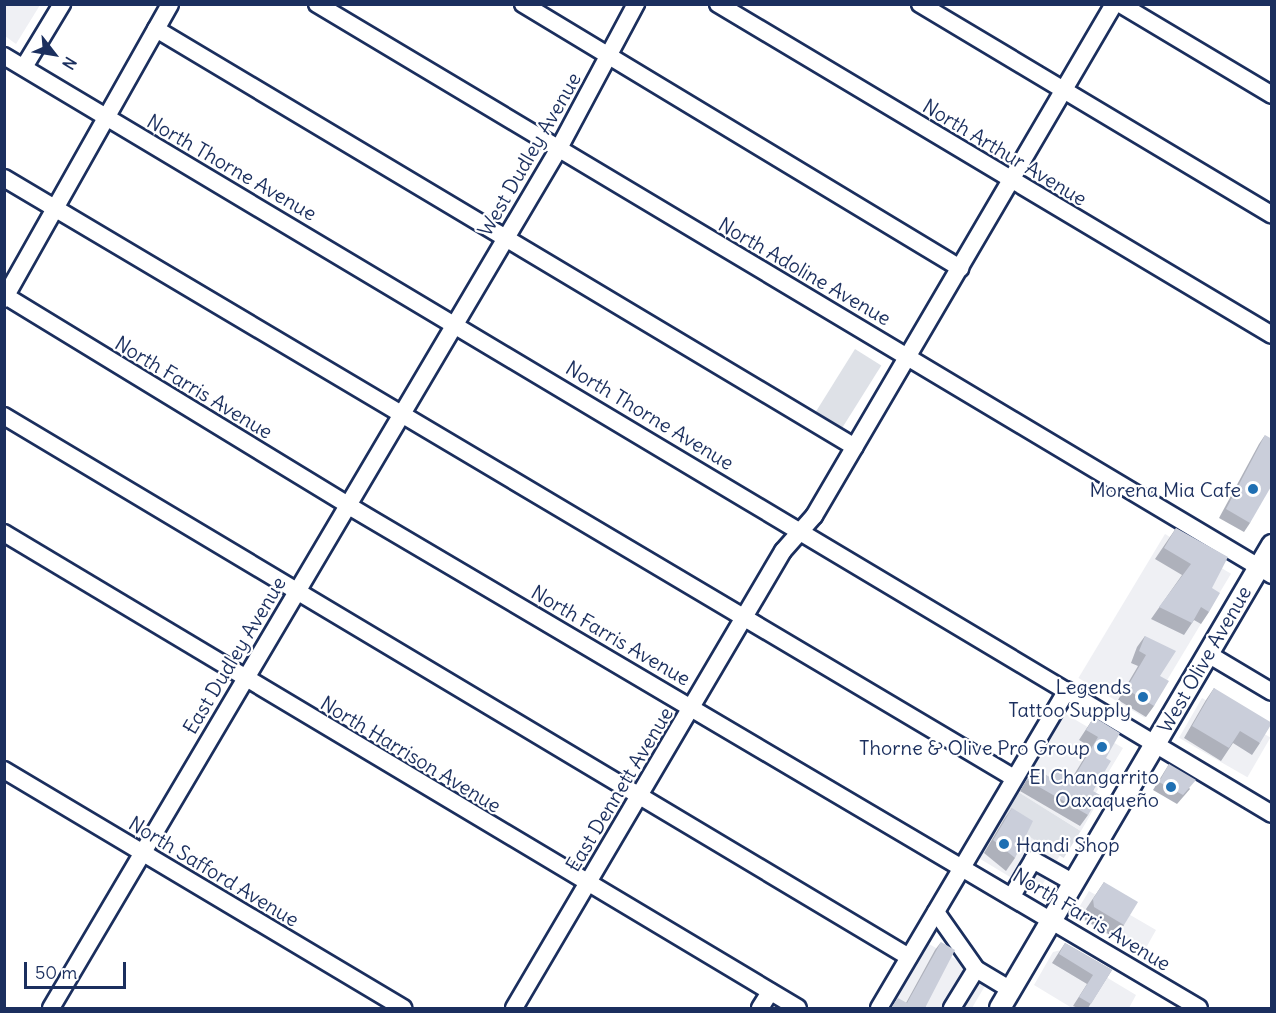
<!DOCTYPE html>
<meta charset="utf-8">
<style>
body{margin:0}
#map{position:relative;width:1276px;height:1013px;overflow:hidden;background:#fff;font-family:Delius,sans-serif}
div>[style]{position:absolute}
.built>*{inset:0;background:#eff0f4;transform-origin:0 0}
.green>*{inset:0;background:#dee1e7;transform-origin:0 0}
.roads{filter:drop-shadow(2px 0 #1b2f5e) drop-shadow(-2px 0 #1b2f5e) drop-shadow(0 2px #1b2f5e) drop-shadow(0 -2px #1b2f5e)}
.minor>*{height:16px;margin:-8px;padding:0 8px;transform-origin:8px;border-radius:8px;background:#fff}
.major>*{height:20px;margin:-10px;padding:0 10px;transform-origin:10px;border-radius:10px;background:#fff}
.wall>*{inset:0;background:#aeb1bb}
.building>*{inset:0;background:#caceda}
.dots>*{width:16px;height:16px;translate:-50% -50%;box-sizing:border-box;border:3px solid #fff;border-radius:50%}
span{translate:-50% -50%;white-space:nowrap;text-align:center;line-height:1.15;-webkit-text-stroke:4.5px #fff;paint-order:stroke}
.street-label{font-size:20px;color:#1b2f5e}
.poi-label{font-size:20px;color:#1b2f5e}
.right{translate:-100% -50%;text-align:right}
.left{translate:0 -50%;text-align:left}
.frame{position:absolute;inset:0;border:6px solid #1b2f5e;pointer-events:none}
.north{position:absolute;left:24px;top:24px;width:60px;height:60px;-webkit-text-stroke:4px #fff;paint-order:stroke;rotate:121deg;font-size:16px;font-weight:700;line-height:24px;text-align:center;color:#1b2f5e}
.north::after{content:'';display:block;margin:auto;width:21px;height:27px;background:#1b2f5e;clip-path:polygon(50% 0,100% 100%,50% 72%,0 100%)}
.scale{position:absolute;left:24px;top:962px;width:102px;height:27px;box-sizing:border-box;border:3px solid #1b2f5e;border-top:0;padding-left:8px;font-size:18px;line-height:21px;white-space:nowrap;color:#1b2f5e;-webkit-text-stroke:4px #fff;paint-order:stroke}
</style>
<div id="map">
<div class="built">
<div style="clip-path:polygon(5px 4px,40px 5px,16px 44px,5px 36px)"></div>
<div style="left:1165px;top:534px;width:77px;height:168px;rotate:31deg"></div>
<div style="left:1202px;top:698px;width:79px;height:46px;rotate:30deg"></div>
<div style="clip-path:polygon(1059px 710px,1123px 748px,1091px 801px,1096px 805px,1081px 831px,1012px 788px)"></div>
<div style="left:996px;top:816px;width:75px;height:45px;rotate:31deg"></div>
<div style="clip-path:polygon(1089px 891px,1156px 930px,1142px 955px,1081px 919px,1078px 909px)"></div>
<div style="clip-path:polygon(924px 941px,989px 979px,972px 1008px,884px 1008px)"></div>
<div style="clip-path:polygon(1061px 950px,1136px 995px,1129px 1008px,1072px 1008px,1034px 985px,1053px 952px)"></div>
</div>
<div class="green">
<div style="left:855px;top:349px;width:31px;height:78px;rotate:32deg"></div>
<div style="left:1012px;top:788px;width:81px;height:32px;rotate:32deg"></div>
</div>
<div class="roads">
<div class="minor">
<div style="left:317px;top:4px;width:1113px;rotate:30.88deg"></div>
<div style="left:523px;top:4px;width:511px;rotate:31.14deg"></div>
<div style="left:718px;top:4px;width:645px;rotate:30.86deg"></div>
<div style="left:920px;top:4px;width:410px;rotate:30.9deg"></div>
<div style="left:1120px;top:4px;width:177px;rotate:30.9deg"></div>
<div style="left:156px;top:29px;width:814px;rotate:30.88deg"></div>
<div style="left:4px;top:56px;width:1477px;rotate:30.87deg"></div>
<div style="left:24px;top:67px;width:74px;rotate:-58.9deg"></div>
<div style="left:4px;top:178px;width:1175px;rotate:30.71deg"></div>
<div style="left:4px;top:295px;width:404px;rotate:31.4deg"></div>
<div style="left:349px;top:506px;width:987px;rotate:30.57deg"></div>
<div style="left:4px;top:299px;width:338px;rotate:-60.6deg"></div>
<div style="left:4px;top:416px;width:1054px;rotate:30.87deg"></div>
<div style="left:4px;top:533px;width:925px;rotate:30.89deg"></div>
<div style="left:1208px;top:654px;width:74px;rotate:30.7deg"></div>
<div style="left:4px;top:770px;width:465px;rotate:30.8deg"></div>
<div style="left:1012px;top:896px;width:42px;rotate:-59.7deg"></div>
<div style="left:1033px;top:860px;width:47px;rotate:29.3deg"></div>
<div style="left:936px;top:912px;width:70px;rotate:54.9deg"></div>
<div style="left:976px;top:969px;width:46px;rotate:121.6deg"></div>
<div style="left:976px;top:969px;width:41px;rotate:31deg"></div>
<div style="left:51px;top:1008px;width:997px;rotate:-59.42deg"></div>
<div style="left:558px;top:150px;width:166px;rotate:-61.9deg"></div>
<div style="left:514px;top:1008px;width:530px;rotate:-59.52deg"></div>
<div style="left:783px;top:551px;width:47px;rotate:-48.5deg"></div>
<div style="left:814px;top:516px;width:593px;rotate:-59.63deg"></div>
<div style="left:760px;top:1008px;width:19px;rotate:-58deg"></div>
<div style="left:879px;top:1008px;width:369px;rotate:-59.4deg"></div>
</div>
<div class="major">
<div style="left:1000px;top:1008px;width:537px;rotate:-59.57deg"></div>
</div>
</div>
<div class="wall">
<div style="clip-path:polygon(1265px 435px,1250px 523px,1244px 532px,1219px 518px,1259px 444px)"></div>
<div style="clip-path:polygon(1176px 528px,1212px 588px,1209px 612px,1201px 624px,1194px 620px,1184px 635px,1151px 619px,1182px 575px,1155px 559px)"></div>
<div style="clip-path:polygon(1145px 636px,1160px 676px,1154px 706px,1146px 717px,1118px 700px,1138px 666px,1131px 663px,1137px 647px)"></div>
<div style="clip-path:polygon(1214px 688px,1260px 743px,1252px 755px,1233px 743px,1221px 761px,1184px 738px,1206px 700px)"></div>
<div style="clip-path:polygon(1094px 717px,1106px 758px,1093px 791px,1088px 815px,1080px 826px,1020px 791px,1034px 768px,1052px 779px,1058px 770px,1072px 778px,1091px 747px,1079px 740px)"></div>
<div style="clip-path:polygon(1169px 764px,1190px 789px,1177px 804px,1153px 790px)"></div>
<div style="clip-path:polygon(1012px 808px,1015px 858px,1006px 871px,984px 853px,1003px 821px)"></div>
<div style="clip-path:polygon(1104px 882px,1124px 925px,1115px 938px,1085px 920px,1084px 912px)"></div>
<div style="clip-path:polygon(941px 942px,925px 1008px,891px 1008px,906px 1003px,935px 950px)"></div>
<div style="clip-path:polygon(1065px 943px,1112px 970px,1088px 1008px,1078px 1008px,1073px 1006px,1087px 984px,1052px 963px)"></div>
</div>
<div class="building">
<div style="clip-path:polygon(1265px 435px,1272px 439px,1272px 485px,1250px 523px,1226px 509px)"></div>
<div style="clip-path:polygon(1176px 528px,1228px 557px,1212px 588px,1220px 593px,1209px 612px,1201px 607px,1192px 623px,1159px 607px,1191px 564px,1164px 548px)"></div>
<div style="clip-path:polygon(1145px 636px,1176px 651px,1160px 676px,1169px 681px,1154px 706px,1126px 689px,1146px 655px,1139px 651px)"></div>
<div style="clip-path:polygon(1214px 688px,1272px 723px,1260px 743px,1240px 731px,1229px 748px,1192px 726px)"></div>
<div style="clip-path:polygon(1094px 717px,1120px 733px,1106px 758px,1111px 761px,1093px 791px,1100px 795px,1088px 815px,1027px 780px,1034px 768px,1053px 779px,1058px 770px,1073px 779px,1098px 737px,1086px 730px)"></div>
<div style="clip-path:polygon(1169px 764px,1196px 780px,1183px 795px,1159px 782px)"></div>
<div style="clip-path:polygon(1012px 808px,1033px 821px,1015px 858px,993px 840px)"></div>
<div style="clip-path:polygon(1104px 882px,1138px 902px,1124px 925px,1094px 907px,1093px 899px)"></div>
<div style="clip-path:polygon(941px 942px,955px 950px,925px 1008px,916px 1008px,913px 1007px,912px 1008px,891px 1008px,898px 998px,907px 1003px)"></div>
<div style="clip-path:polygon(1065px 943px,1112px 970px,1091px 1004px,1079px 997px,1093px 975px,1059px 954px)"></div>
</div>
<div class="dots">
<div style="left:1253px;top:489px;background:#1f6fb2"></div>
<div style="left:1143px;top:697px;background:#1f6fb2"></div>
<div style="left:1102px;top:747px;background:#1f6fb2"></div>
<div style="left:1171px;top:787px;background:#1f6fb2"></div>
<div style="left:1004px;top:844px;background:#1f6fb2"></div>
</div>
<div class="street-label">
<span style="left:1005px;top:152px;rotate:31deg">North Arthur Avenue</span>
<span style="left:529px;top:154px;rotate:-60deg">West Dudley Avenue</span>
<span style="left:232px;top:167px;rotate:30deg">North Thorne Avenue</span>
<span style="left:805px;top:271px;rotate:30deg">North Adoline Avenue</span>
<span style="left:194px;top:387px;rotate:31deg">North Farris Avenue</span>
<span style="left:650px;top:415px;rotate:31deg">North Thorne Avenue</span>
<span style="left:611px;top:635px;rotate:30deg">North Farris Avenue</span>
<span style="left:234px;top:655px;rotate:-59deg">East Dudley Avenue</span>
<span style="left:1204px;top:659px;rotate:-60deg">West Olive Avenue</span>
<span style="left:411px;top:754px;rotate:31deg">North Harrison Avenue</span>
<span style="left:619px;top:789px;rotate:-59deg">East Dennett Avenue</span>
<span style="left:214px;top:871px;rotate:31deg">North Safford Avenue</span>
<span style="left:1092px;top:919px;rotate:31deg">North Farris Avenue</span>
</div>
<div class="poi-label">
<span class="right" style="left:1241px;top:489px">Morena Mia Cafe</span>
<span class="right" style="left:1131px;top:698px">Legends<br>Tattoo Supply</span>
<span class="right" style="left:1090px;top:747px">Thorne &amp; Olive Pro Group</span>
<span class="right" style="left:1159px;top:788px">El Changarrito<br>Oaxaqueño</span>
<span class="left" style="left:1016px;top:844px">Handi Shop</span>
</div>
<div class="frame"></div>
<div class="north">N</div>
<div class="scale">50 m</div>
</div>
